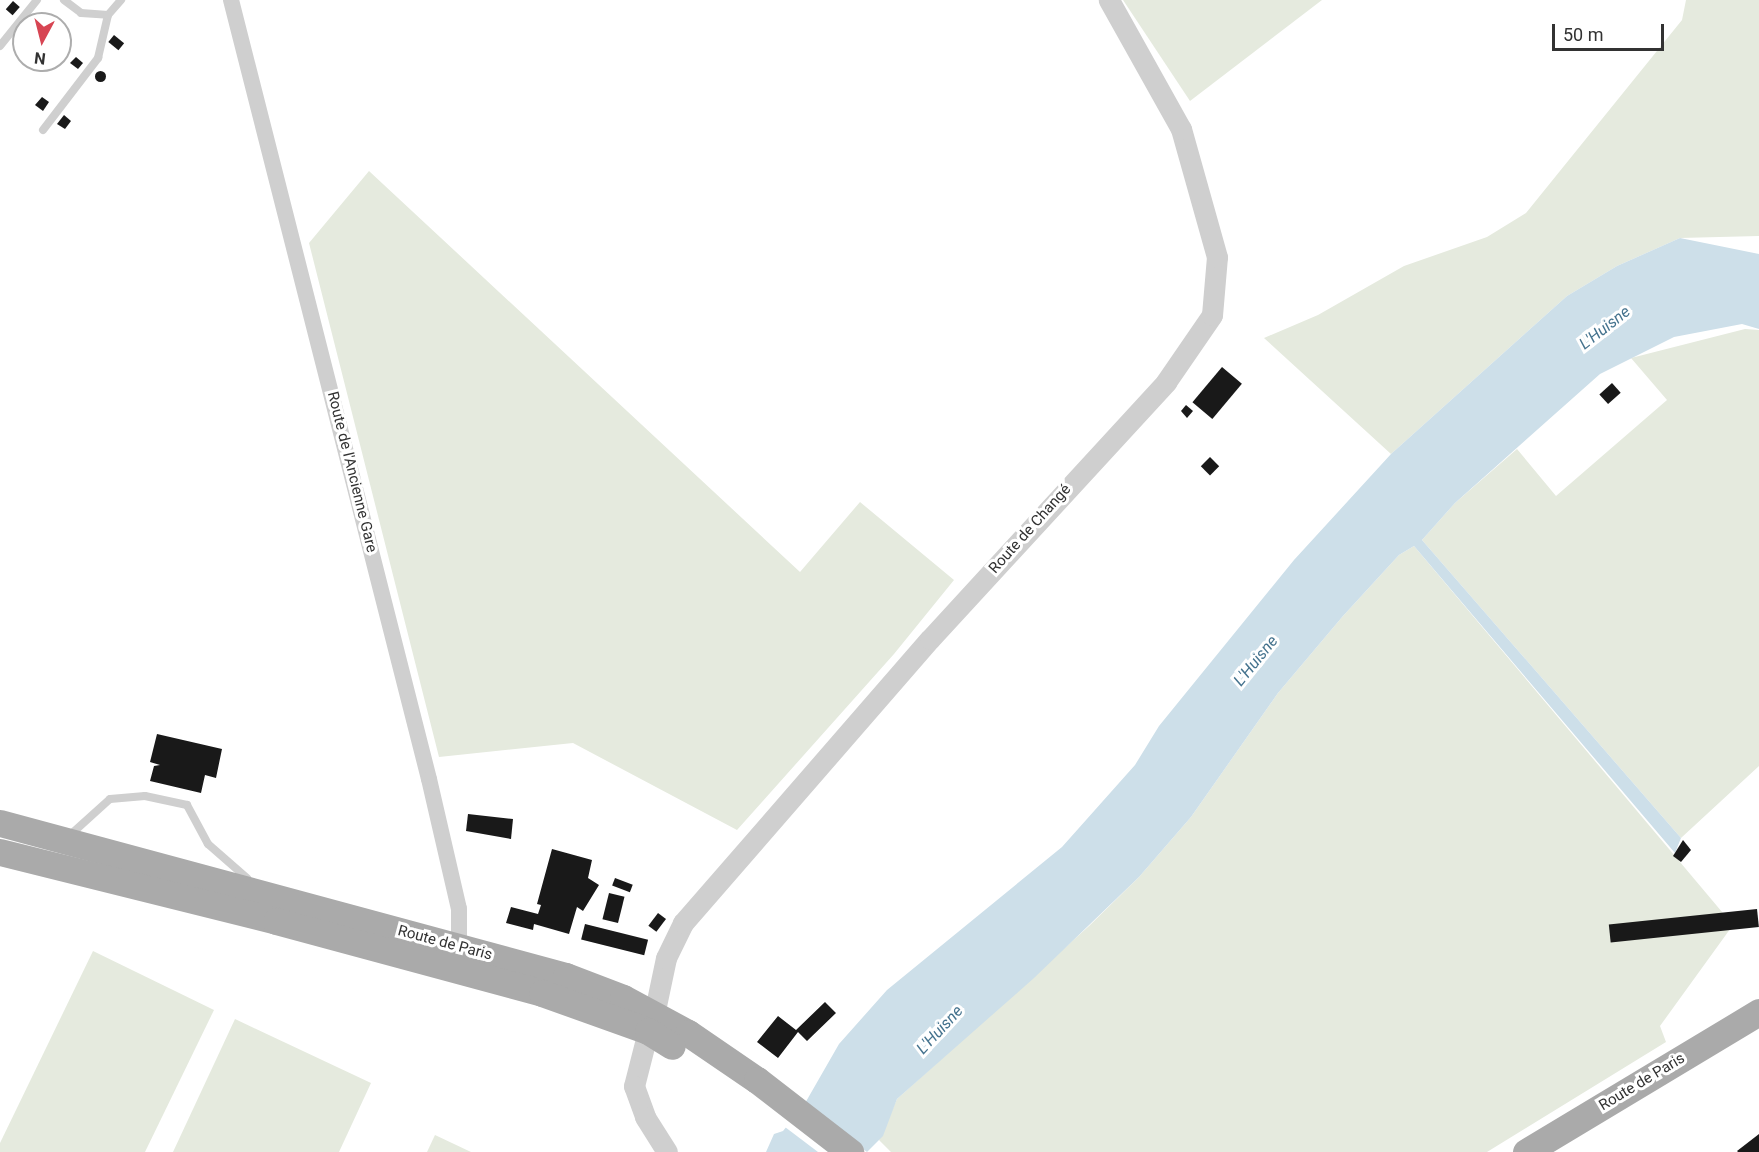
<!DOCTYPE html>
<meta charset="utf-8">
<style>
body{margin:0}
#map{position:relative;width:1759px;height:1152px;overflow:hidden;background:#fff;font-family:Roboto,sans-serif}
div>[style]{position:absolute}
.green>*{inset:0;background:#e5eade}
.water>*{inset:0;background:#cddfe9}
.pier>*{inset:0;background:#fff}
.building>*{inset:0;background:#191919;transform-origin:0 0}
.round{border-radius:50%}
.service>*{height:8px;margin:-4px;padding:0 4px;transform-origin:4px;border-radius:4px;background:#cfcfcf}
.minor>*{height:16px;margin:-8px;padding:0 8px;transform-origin:8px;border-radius:8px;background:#cfcfcf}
.tertiary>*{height:21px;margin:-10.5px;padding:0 10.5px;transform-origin:10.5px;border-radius:10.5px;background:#cfcfcf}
.primary>*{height:27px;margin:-13.5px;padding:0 13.5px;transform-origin:13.5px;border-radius:13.5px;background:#aaa}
span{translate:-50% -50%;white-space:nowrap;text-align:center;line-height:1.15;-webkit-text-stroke:6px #fff;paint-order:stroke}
.street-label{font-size:15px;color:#323232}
.water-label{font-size:16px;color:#45738e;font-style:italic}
.north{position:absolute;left:12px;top:12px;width:60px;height:60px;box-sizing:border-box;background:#fff;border:2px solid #adadad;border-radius:50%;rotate:187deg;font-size:16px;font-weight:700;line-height:24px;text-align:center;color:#323232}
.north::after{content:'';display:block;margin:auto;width:21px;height:27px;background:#d74553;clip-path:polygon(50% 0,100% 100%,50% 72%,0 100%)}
.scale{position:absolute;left:1552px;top:24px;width:112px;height:27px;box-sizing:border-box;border:3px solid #323232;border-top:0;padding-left:8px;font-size:18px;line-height:21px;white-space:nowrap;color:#323232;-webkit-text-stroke:4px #fff;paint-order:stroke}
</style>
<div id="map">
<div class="green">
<div style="clip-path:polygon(1123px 0,1322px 0,1190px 101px)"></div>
<div style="clip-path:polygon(1686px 0,1759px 0,1759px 236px,1680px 238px,1617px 266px,1567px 296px,1391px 454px,1264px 338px,1318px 315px,1404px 266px,1487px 237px,1526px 213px,1682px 20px)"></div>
<div style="clip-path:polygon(369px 171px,800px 572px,860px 502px,954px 580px,894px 654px,737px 830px,573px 743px,439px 757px,309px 243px)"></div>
<div style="clip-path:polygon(1745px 329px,1759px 330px,1759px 766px,1681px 838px,1422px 540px,1455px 503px,1517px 449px,1556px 496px,1667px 400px,1631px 358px)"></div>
<div style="clip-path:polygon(1414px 546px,1733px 925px,1660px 1026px,1666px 1042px,1487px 1152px,891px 1152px,879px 1140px,897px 1099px,1089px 926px,1139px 877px,1191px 817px,1278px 693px,1343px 616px,1399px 555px)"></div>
<div style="clip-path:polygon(93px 951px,214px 1010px,145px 1152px,0 1152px,0 1143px)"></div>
<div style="clip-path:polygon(235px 1019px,371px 1083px,339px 1152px,173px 1152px)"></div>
<div style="clip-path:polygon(435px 1135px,471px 1152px,427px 1152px)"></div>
</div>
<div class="water">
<div style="clip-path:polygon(1680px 238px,1759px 254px,1759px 329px,1742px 324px,1674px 337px,1600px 374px,1455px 503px,1422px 540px,1681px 838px,1675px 853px,1414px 546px,1399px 555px,1343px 616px,1278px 693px,1191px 817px,1139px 877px,1034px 978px,897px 1099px,883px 1136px,867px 1152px,766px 1152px,774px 1134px,783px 1131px,804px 1105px,839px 1044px,887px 990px,1062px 847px,1135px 765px,1159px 726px,1294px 560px,1391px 454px,1567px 296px,1617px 266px)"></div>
</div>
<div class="pier">
<div style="clip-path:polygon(803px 1103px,867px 1152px,818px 1152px,785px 1127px)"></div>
</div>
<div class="building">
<div style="left:13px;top:1px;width:9px;height:11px;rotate:41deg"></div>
<div style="left:114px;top:35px;width:13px;height:9px;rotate:39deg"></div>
<div style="clip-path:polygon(76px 57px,83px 63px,78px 69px,70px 63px)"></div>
<div class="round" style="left:94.5px;top:70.5px;width:11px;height:11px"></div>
<div style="clip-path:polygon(42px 97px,49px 102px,43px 111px,35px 105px)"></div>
<div style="clip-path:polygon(64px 115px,71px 121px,65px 129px,57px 124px)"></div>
<div style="left:1222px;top:367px;width:26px;height:46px;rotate:40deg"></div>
<div style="left:1612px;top:383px;width:13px;height:17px;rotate:48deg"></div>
<div style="clip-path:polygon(1186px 405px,1193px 411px,1187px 418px,1181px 411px)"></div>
<div style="left:1210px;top:457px;width:13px;height:13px;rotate:45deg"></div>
<div style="clip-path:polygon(157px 734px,222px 749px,216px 778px,205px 775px,201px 793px,150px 781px,154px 766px,160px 765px,150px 762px)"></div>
<div style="clip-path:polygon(468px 814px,513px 819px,511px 839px,466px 831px)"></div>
<div style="clip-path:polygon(1683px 840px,1691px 850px,1681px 862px,1673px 856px)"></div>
<div style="clip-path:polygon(552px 849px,592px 860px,588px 878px,599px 885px,583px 911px,577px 907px,569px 934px,534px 924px,533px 930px,506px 923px,511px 907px,538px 914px,541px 905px,537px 904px)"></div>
<div style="left:615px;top:878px;width:19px;height:8px;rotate:21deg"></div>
<div style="left:609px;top:893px;width:16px;height:27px;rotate:14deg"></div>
<div style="left:1757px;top:909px;width:18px;height:149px;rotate:84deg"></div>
<div style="left:658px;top:913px;width:10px;height:16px;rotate:37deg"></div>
<div style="left:585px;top:924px;width:65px;height:16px;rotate:14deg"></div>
<div style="clip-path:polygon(825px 1002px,836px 1013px,807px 1041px,798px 1032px,778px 1058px,757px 1042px,778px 1016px,796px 1030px)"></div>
<div style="clip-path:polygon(1759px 1134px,1759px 1152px,1738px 1152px,1737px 1151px)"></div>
</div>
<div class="service">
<div style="left:64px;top:0;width:21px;rotate:37deg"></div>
<div style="left:81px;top:13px;width:27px;rotate:4deg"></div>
<div style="left:0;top:46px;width:59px;rotate:-51.2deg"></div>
<div style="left:43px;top:130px;width:91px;rotate:-52.6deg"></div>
<div style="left:98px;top:58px;width:44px;rotate:-76.9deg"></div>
<div style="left:108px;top:15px;width:20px;rotate:-49deg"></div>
<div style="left:69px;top:836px;width:55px;rotate:-42.1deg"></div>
<div style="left:110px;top:799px;width:35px;rotate:-5deg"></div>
<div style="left:145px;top:796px;width:43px;rotate:12.1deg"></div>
<div style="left:187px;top:805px;width:44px;rotate:61.7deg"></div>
<div style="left:208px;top:844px;width:52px;rotate:41.1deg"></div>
</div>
<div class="minor">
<div style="left:231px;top:0;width:804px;rotate:75.74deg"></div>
<div style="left:429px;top:779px;width:133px;rotate:77deg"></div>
<div style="left:459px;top:909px;width:38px;rotate:90deg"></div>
</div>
<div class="tertiary">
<div style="left:654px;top:1015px;width:58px;rotate:-78.1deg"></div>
<div style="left:666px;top:958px;width:39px;rotate:-64deg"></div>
<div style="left:683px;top:923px;width:376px;rotate:-49deg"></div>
<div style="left:930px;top:639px;width:349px;rotate:-47.4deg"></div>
<div style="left:1166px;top:382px;width:81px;rotate:-55.5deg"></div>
<div style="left:1212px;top:315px;width:58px;rotate:-85.1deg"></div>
<div style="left:1217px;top:257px;width:133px;rotate:-105.7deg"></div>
<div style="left:1181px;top:129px;width:148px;rotate:-119.2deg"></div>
<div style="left:648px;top:1031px;width:57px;rotate:104.3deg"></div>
<div style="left:634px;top:1086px;width:33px;rotate:70deg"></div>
<div style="left:645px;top:1117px;width:41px;rotate:57.8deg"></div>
</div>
<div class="primary">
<div style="left:0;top:823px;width:586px;rotate:15.13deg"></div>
<div style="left:566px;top:976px;width:61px;rotate:21.1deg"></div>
<div style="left:623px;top:998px;width:74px;rotate:28.3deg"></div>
<div style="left:688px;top:1033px;width:83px;rotate:34.3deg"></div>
<div style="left:757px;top:1080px;width:118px;rotate:37.7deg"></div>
<div style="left:0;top:852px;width:284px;rotate:14deg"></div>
<div style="left:276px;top:921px;width:276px;rotate:15.1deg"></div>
<div style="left:542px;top:993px;width:113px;rotate:19.7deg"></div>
<div style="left:648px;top:1031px;width:28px;rotate:32deg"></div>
<div style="left:1526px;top:1152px;width:272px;rotate:-31deg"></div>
</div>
<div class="street-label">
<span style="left:352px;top:472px;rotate:76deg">Route de l'Ancienne Gare</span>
<span style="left:1030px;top:529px;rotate:-48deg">Route de Changé</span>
<span style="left:445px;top:943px;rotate:15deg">Route de Paris</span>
<span style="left:1642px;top:1082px;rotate:-31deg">Route de Paris</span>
</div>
<div class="water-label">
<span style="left:1605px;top:328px;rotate:-38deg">L'Huisne</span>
<span style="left:1256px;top:661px;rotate:-51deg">L'Huisne</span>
<span style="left:940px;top:1030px;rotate:-47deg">L'Huisne</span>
</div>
<div class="north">N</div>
<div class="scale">50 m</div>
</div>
